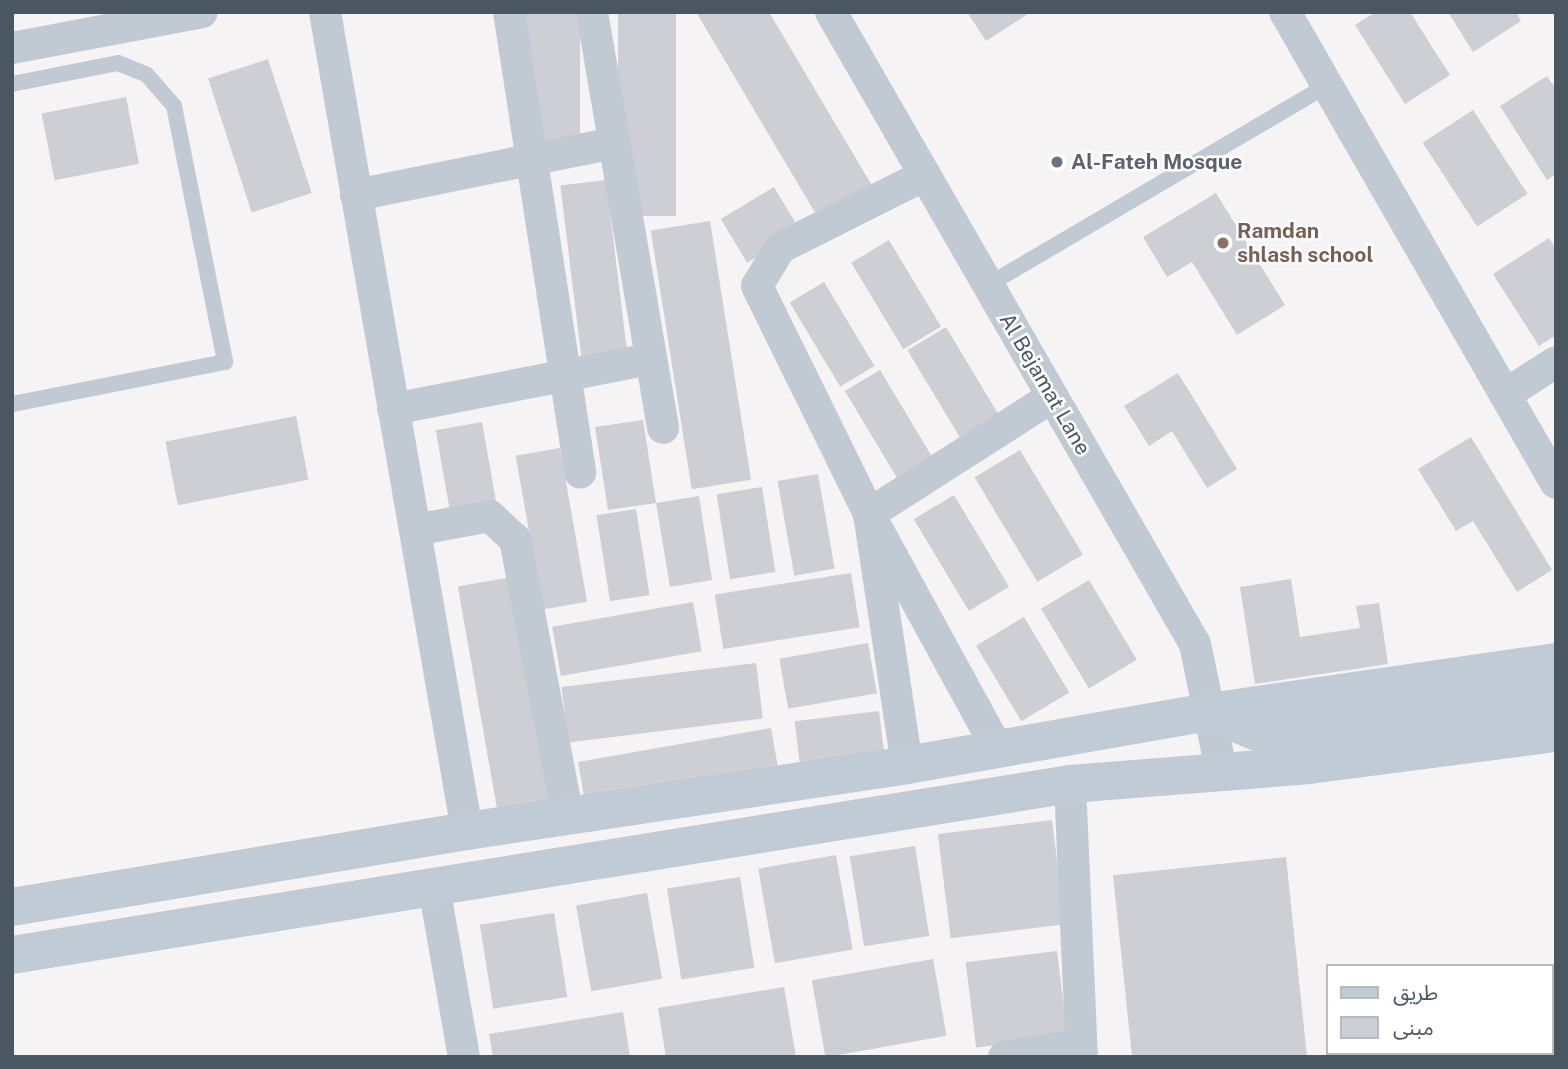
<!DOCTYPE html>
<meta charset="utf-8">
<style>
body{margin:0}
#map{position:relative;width:1568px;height:1069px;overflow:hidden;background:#f5f3f3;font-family:"Public Sans","Noto Sans Arabic",sans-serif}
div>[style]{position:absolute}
.building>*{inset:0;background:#cdcfd5;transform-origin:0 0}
.lane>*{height:16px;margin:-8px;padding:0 8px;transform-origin:8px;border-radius:8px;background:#c1cad2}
.street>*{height:32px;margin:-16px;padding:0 16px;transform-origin:16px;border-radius:16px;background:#c1cad2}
.secondary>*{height:38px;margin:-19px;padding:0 19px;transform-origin:19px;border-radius:19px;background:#c1cbd6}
.dots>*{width:19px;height:19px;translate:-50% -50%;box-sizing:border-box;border:4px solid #fff;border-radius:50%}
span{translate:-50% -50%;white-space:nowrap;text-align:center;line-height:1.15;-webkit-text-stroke:5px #fff;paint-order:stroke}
.worship-label{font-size:21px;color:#5b616d;font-weight:700}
.left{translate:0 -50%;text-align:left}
.education-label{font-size:21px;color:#785e54;font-weight:700}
.street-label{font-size:21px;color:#4a5661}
.frame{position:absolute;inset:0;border:14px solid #4a5661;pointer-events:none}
.legend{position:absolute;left:1326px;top:964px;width:228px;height:91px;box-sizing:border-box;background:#fff;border:2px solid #b7bbc0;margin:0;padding:9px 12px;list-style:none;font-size:21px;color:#4a5661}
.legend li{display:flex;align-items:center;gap:14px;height:35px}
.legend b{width:35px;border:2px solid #b7bbc0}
</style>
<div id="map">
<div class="building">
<div style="left:525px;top:12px;width:55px;height:138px"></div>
<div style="left:618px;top:12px;width:58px;height:204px"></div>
<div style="clip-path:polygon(696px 12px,769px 12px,874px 189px,820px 221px)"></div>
<div style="clip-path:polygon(967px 12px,1031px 12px,986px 41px)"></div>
<div style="clip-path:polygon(1376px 12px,1410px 12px,1450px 75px,1405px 104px,1355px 25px)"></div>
<div style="clip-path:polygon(1448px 12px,1516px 12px,1521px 21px,1473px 52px)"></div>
<div style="left:268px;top:59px;width:141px;height:63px;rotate:72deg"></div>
<div style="clip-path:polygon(1547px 76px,1556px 89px,1556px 174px,1547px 180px,1500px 106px)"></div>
<div style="left:126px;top:97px;width:68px;height:86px;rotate:79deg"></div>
<div style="left:1473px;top:110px;width:100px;height:60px;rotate:57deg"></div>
<div style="left:606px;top:180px;width:178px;height:46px;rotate:83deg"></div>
<div style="left:774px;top:187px;width:51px;height:62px;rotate:59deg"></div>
<div style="clip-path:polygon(1216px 193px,1285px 305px,1237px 335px,1192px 262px,1167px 277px,1143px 237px)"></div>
<div style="left:710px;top:221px;width:262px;height:60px;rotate:81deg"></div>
<div style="clip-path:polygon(1549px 238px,1556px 249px,1556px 335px,1539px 346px,1493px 274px)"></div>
<div style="left:889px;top:240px;width:101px;height:44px;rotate:59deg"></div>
<div style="left:824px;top:282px;width:98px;height:40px;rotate:59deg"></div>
<div style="left:946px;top:327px;width:109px;height:45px;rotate:59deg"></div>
<div style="left:880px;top:370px;width:111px;height:41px;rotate:59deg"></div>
<div style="clip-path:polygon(1178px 373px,1237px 469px,1207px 488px,1172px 431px,1149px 446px,1124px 406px)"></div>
<div style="left:296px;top:416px;width:65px;height:133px;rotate:79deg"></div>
<div style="clip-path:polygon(643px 420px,656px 503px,699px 496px,712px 580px,670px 587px,656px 503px,608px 510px,595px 427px)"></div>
<div style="left:482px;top:422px;width:83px;height:47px;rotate:80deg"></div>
<div style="clip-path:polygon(1471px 437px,1552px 570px,1517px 592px,1473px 521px,1456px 531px,1418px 469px)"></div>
<div style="left:560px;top:448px;width:156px;height:45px;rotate:80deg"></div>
<div style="left:1020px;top:450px;width:122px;height:53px;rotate:59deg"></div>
<div style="left:818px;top:474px;width:96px;height:41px;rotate:80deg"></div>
<div style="left:762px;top:487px;width:86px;height:46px;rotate:81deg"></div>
<div style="left:954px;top:495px;width:107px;height:47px;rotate:59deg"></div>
<div style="left:636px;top:509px;width:87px;height:40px;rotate:81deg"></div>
<div style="left:851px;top:573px;width:55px;height:138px;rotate:81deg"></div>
<div style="left:511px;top:577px;width:238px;height:54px;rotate:80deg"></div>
<div style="clip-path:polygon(1291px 579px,1300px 637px,1360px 628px,1356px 606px,1379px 603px,1388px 664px,1255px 684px,1240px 587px)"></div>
<div style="left:1089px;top:580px;width:93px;height:56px;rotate:59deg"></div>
<div style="left:693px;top:602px;width:50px;height:143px;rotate:80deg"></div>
<div style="left:1024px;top:617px;width:88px;height:56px;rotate:59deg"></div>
<div style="left:868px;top:643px;width:51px;height:90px;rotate:80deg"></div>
<div style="left:756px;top:663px;width:56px;height:196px;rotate:83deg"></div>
<div style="left:879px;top:711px;width:51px;height:85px;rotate:83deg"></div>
<div style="left:771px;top:728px;width:48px;height:196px;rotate:80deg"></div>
<div style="left:1052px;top:820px;width:105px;height:115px;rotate:83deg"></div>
<div style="left:915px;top:846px;width:91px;height:66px;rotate:81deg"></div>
<div style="left:836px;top:855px;width:96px;height:79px;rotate:80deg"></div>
<div style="left:1286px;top:857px;width:201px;height:174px;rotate:84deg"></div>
<div style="left:740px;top:877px;width:92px;height:74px;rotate:81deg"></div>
<div style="left:647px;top:893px;width:87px;height:72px;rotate:80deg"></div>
<div style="left:554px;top:913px;width:85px;height:75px;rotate:81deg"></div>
<div style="left:1057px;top:951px;width:86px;height:92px;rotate:83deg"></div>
<div style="left:933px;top:959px;width:78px;height:123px;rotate:80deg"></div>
<div style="clip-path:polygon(784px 987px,796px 1057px,666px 1057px,658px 1008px)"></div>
<div style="clip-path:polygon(623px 1012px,630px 1057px,493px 1057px,489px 1034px)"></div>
</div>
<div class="lane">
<div style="left:12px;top:84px;width:108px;rotate:-11.2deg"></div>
<div style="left:118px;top:63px;width:31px;rotate:22deg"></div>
<div style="left:147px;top:75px;width:41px;rotate:48.9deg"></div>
<div style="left:174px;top:106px;width:261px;rotate:78.7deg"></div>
<div style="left:225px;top:362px;width:217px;rotate:168.8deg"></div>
<div style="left:988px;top:285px;width:394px;rotate:-30.5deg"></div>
</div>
<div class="street">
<div style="left:325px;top:12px;width:831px;rotate:80.16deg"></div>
<div style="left:509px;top:12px;width:466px;rotate:81.2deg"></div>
<div style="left:592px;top:12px;width:422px;rotate:80.3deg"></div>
<div style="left:831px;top:12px;width:729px;rotate:60.06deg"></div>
<div style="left:1195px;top:644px;width:128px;rotate:78.3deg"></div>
<div style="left:1285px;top:12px;width:543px;rotate:60.09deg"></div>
<div style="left:12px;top:48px;width:193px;rotate:-10.7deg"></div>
<div style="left:925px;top:175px;width:162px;rotate:153.3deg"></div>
<div style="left:780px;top:248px;width:44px;rotate:121.2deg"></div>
<div style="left:757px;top:286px;width:254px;rotate:63.8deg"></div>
<div style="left:869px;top:514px;width:264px;rotate:61.3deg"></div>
<div style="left:356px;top:195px;width:263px;rotate:-11.4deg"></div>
<div style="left:1506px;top:394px;width:59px;rotate:-32.6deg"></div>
<div style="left:393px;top:409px;width:263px;rotate:-11deg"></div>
<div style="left:415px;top:530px;width:76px;rotate:-10.6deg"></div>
<div style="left:490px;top:516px;width:34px;rotate:43deg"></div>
<div style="left:515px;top:539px;width:282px;rotate:79.2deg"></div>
<div style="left:907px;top:765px;width:254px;rotate:-98.6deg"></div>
<div style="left:869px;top:514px;width:217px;rotate:-32.6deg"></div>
<div style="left:1070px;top:784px;width:273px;rotate:87.5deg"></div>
<div style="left:434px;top:887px;width:173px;rotate:80deg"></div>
<div style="left:1004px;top:1057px;width:78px;rotate:-9.6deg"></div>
</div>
<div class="secondary">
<div style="left:1209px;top:712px;width:70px;rotate:22.6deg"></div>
<div style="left:1274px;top:739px;width:285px;rotate:-8.1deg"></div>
<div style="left:12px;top:907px;width:461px;rotate:-9.5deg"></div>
<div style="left:467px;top:831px;width:445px;rotate:-8.5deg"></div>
<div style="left:907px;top:765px;width:307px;rotate:-10deg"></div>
<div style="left:1209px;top:712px;width:351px;rotate:-8.2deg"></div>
<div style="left:12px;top:955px;width:1072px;rotate:-9.18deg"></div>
<div style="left:1070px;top:784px;width:240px;rotate:-4.5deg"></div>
<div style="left:1309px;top:765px;width:249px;rotate:-7.4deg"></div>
</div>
<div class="dots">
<div style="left:1057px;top:162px;background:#6b7280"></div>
<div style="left:1223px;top:243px;background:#8d6e63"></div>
</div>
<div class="worship-label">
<span class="left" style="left:1071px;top:162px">Al-Fateh Mosque</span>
</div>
<div class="education-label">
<span class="left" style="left:1237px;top:243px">Ramdan<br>shlash school</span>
</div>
<div class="street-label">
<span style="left:1045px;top:384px;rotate:60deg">Al Bejamat Lane</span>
</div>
<div class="frame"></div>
<ul class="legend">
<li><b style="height:9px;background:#c1cbd6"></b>طريق</li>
<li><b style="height:19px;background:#cdcfd5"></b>مبنى</li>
</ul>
</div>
